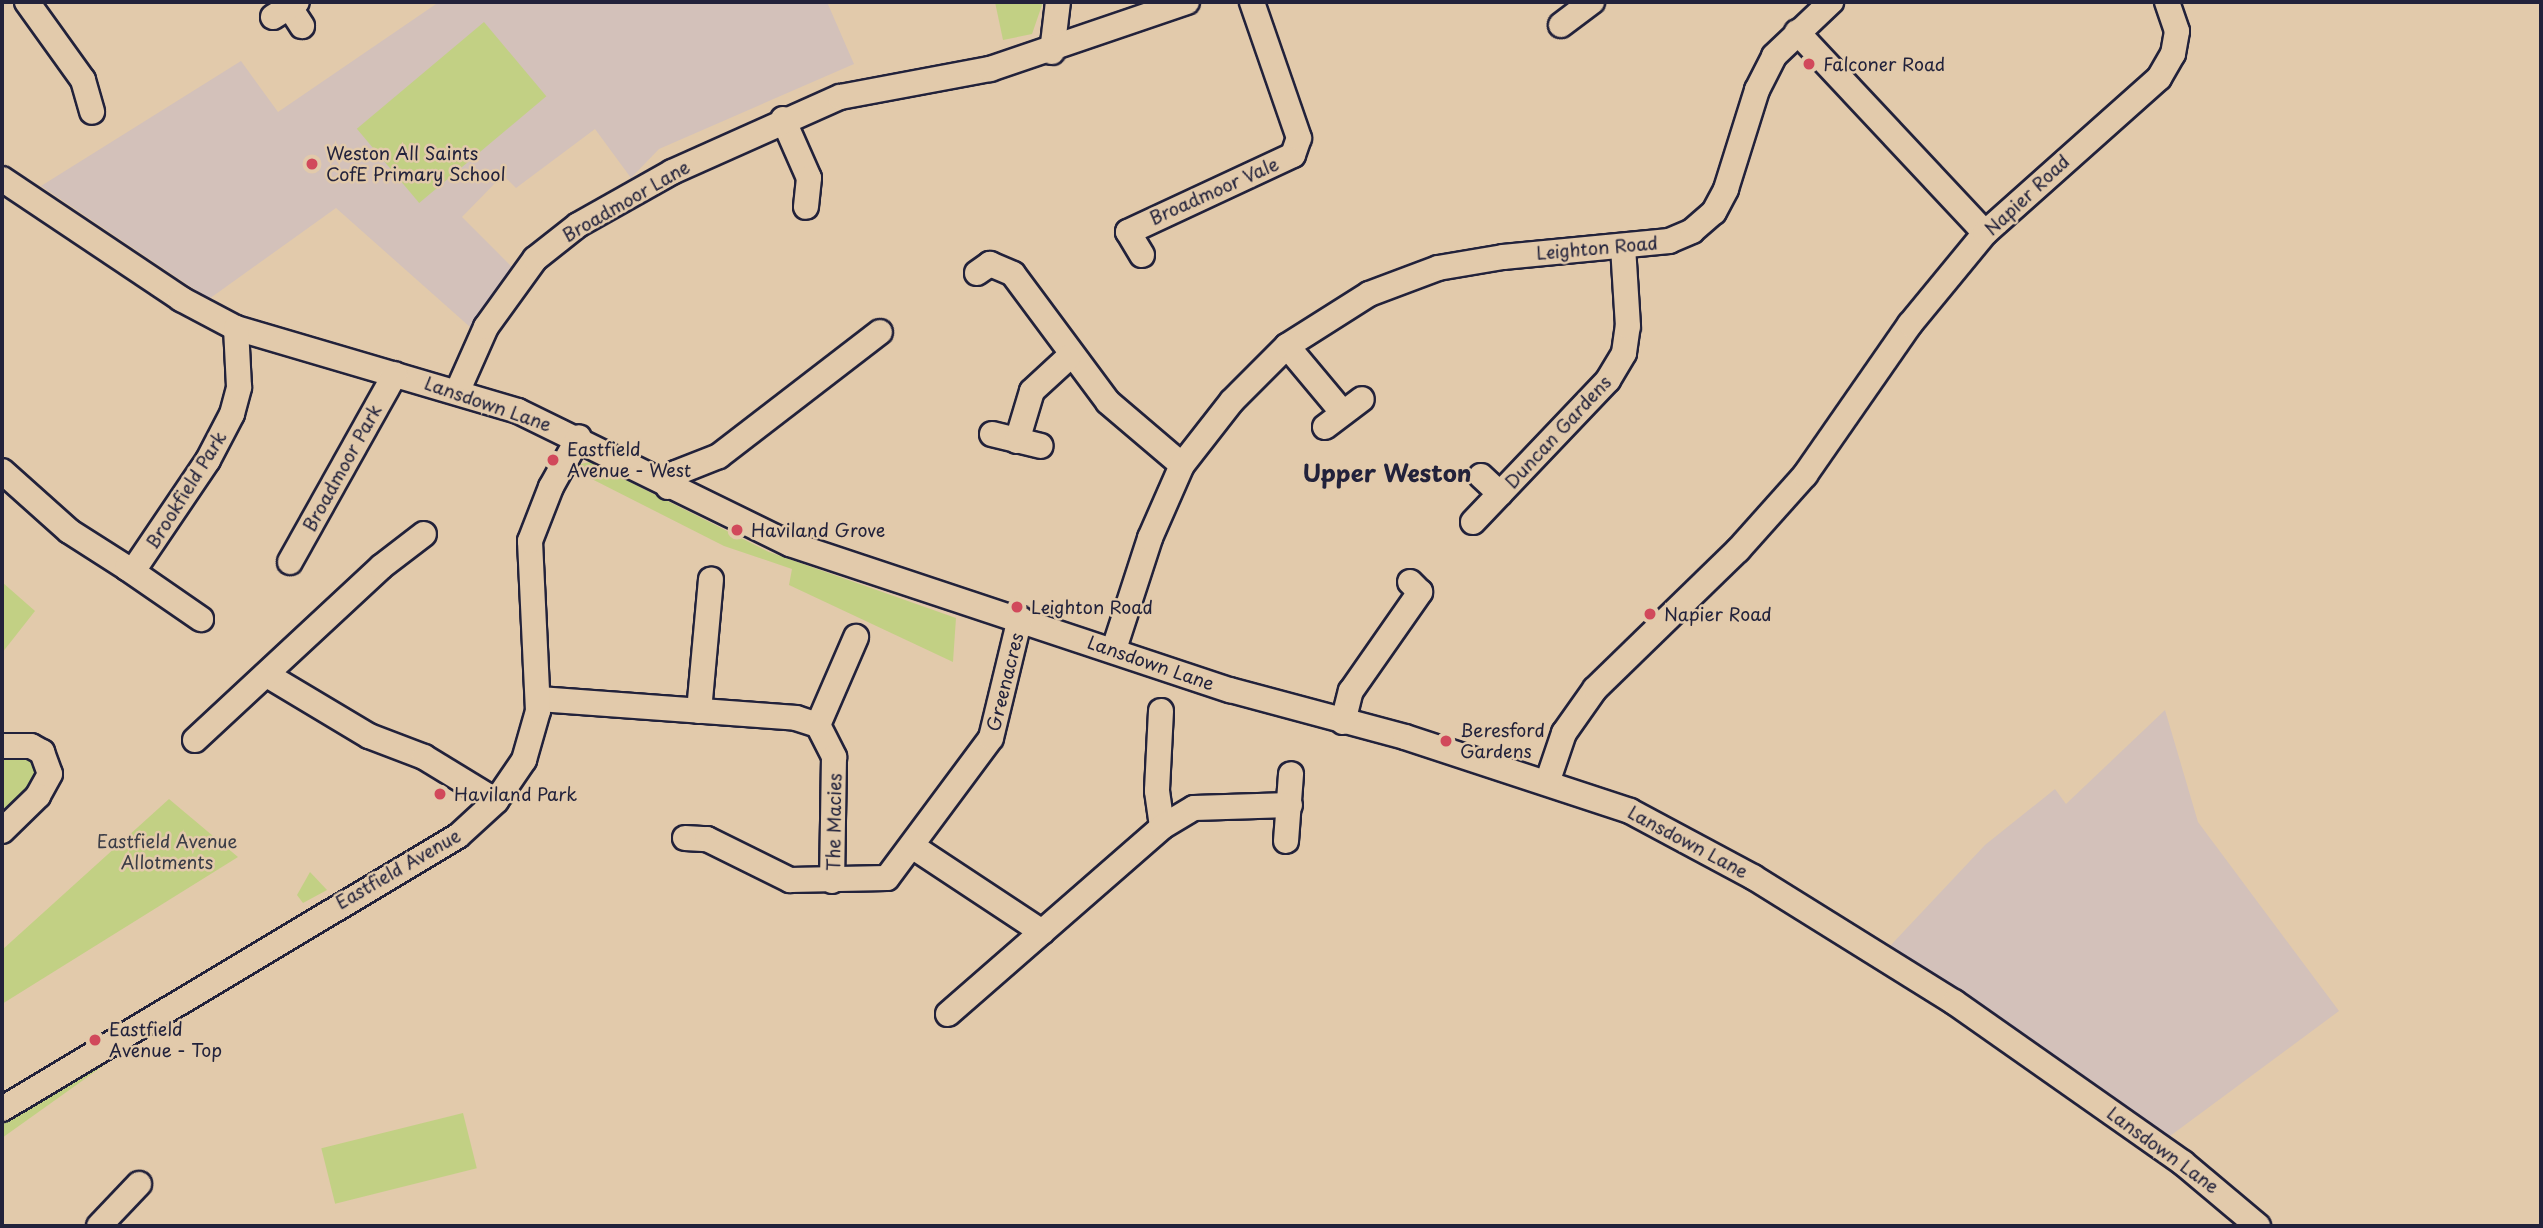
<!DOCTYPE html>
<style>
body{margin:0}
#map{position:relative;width:2543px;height:1228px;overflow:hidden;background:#e2caab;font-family:"Playpen Sans",sans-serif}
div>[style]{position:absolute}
.built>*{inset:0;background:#d3c1ba}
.green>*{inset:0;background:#c2d084;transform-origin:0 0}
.roads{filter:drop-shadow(2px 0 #22223b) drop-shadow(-2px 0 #22223b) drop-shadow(0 2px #22223b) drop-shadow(0 -2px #22223b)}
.minor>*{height:24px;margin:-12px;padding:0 12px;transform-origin:12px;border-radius:12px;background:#e2caab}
.dots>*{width:19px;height:19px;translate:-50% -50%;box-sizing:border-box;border:4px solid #e2caab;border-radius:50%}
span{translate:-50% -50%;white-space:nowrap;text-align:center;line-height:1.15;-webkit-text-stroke:5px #e2caab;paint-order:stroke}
.poi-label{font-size:18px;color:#22223b}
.left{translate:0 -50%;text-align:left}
.street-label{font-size:18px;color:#22223b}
.park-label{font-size:18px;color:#3a3c46}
.district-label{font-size:24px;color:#22223b;font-weight:700}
.frame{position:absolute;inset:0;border:4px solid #22223b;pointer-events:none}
</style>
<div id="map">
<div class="built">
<div style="clip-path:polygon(439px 2px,827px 2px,854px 64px,659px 149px,631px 178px,595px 129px,516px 188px,503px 175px,462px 217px,514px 269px,470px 327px,336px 208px,209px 299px,41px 186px,241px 61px,278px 112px)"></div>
<div style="clip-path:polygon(2165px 710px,2198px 822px,2339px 1011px,2170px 1136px,1890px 946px,1985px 845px,2055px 789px,2066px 804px)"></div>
</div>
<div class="green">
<div style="clip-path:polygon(995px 2px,1043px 2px,1032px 34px,1003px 40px)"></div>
<div style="left:484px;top:22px;width:97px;height:166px;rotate:50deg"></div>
<div style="clip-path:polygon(590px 462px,769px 552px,956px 618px,953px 662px,789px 585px,792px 569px,724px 546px,576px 471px,576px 465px)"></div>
<div style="clip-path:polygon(2px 582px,35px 611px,2px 653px)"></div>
<div style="clip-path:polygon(2px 754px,31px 757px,39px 777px,2px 820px)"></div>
<div style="clip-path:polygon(523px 794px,468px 845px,269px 965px,266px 960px)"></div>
<div style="clip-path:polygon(169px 799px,238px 857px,2px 1004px,2px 950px)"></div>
<div style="clip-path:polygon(310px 872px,327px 890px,303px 903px,297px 895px)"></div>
<div style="clip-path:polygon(107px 1057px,110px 1061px,2px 1138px,2px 1122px)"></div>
<div style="left:463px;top:1113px;width:57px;height:146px;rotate:76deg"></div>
</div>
<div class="roads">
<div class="minor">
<div style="left:27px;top:2px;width:96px;rotate:54.3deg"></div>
<div style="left:83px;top:80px;width:33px;rotate:74deg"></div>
<div style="left:289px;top:6px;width:24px;rotate:57deg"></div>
<div style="left:273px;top:17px;width:28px;rotate:-32deg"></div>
<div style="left:1561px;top:25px;width:39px;rotate:-37deg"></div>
<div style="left:1797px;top:32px;width:275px;rotate:46.9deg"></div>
<div style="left:1052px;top:52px;width:50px;rotate:-83.2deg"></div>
<div style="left:783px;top:119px;width:64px;rotate:66.2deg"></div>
<div style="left:809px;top:178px;width:29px;rotate:96deg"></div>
<div style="left:2px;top:179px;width:216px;rotate:33.8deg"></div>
<div style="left:181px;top:299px;width:62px;rotate:27.8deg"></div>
<div style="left:236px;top:328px;width:294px;rotate:16.4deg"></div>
<div style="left:518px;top:411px;width:303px;rotate:26.1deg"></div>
<div style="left:790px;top:544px;width:464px;rotate:18.4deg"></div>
<div style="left:1230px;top:690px;width:181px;rotate:15deg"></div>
<div style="left:1405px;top:737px;width:237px;rotate:18.2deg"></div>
<div style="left:1630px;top:811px;width:140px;rotate:28.2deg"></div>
<div style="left:1753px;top:877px;width:237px;rotate:31.9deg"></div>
<div style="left:1954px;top:1002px;width:280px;rotate:35.1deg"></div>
<div style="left:2183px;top:1163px;width:98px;rotate:40deg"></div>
<div style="left:1142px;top:255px;width:27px;rotate:-121deg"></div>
<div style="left:1128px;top:232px;width:182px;rotate:-25deg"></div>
<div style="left:1293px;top:155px;width:18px;rotate:-71deg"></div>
<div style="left:1299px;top:138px;width:144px;rotate:-109.1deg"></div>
<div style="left:977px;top:273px;width:16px;rotate:-35deg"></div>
<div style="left:990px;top:264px;width:25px;rotate:23deg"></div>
<div style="left:1013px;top:274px;width:159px;rotate:53.4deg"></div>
<div style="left:1108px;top:402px;width:97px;rotate:40.4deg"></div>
<div style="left:1287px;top:346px;width:87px;rotate:50.1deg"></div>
<div style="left:458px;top:390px;width:69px;rotate:-66deg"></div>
<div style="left:486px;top:327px;width:84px;rotate:-54.2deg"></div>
<div style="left:535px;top:259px;width:55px;rotate:-38.3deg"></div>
<div style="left:578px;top:225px;width:108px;rotate:-29.4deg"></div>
<div style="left:672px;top:172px;width:184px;rotate:-24.1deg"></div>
<div style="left:840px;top:97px;width:153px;rotate:-10.6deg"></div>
<div style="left:990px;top:69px;width:208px;rotate:-18.8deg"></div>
<div style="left:1325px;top:427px;width:46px;rotate:-37.1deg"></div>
<div style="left:992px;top:434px;width:50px;rotate:13.8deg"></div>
<div style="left:1017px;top:441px;width:52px;rotate:-73.3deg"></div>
<div style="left:1032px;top:391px;width:50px;rotate:-42.6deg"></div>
<div style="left:2px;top:471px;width:90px;rotate:41.8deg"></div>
<div style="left:69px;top:531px;width:69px;rotate:32.5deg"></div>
<div style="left:127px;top:568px;width:8px"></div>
<div style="left:135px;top:568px;width:130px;rotate:-55.9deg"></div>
<div style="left:208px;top:460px;width:52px;rotate:-62.4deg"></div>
<div style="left:232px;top:414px;width:28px;rotate:-75deg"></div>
<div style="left:239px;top:387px;width:59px;rotate:-92.9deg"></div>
<div style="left:1481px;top:476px;width:26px;rotate:43deg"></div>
<div style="left:668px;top:487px;width:16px;rotate:-60deg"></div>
<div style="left:676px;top:473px;width:46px;rotate:-21.6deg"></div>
<div style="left:719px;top:456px;width:203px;rotate:-37.6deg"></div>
<div style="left:1473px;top:522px;width:196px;rotate:-46.4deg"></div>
<div style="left:1608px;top:380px;width:31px;rotate:-59deg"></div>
<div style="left:1624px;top:353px;width:27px;rotate:-82deg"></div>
<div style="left:1628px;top:326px;width:80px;rotate:-93.6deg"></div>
<div style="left:290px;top:562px;width:215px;rotate:-60.8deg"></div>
<div style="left:127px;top:568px;width:90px;rotate:34.6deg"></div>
<div style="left:1114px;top:649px;width:117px;rotate:-72deg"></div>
<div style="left:1150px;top:538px;width:80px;rotate:-66.3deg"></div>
<div style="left:1182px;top:465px;width:81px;rotate:-52deg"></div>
<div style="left:1232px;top:401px;width:78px;rotate:-45deg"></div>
<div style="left:1287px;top:346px;width:97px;rotate:-32.4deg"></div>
<div style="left:1369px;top:294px;width:74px;rotate:-20.6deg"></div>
<div style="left:1438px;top:268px;width:66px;rotate:-9.6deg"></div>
<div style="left:1503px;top:257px;width:167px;rotate:-5.5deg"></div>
<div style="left:1669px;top:241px;width:25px;rotate:-23deg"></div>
<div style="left:1692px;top:231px;width:29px;rotate:-41deg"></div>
<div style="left:1714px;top:212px;width:26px;rotate:-62deg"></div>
<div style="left:1726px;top:189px;width:104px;rotate:-72.6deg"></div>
<div style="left:1757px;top:90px;width:38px;rotate:-63deg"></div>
<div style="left:1774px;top:56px;width:79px;rotate:-43.5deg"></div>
<div style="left:267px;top:675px;width:119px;rotate:30.9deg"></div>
<div style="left:369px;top:736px;width:59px;rotate:20.9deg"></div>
<div style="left:424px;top:757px;width:84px;rotate:31.4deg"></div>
<div style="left:539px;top:699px;width:258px;rotate:4.2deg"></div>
<div style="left:796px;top:718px;width:23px;rotate:18deg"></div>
<div style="left:818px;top:725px;width:36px;rotate:63deg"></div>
<div style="left:834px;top:757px;width:124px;rotate:90.9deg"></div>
<div style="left:699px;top:711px;width:132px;rotate:-84.8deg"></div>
<div style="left:1161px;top:711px;width:80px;rotate:92.9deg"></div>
<div style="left:1157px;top:791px;width:36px;rotate:82deg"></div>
<div style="left:1343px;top:722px;width:32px;rotate:-76deg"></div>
<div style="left:1351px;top:691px;width:121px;rotate:-55.1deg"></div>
<div style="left:1420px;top:592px;width:14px;rotate:-135deg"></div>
<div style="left:818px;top:725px;width:96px;rotate:-66.6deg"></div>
<div style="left:195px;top:740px;width:254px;rotate:-42.9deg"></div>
<div style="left:381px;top:567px;width:54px;rotate:-37.5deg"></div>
<div style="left:2px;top:746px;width:29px"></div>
<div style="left:31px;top:746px;width:13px;rotate:29deg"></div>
<div style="left:42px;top:752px;width:23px;rotate:70deg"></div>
<div style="left:50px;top:774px;width:25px;rotate:119deg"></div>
<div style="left:38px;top:796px;width:50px;rotate:135.8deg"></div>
<div style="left:1548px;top:780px;width:50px;rotate:-71.2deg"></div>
<div style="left:1564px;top:733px;width:54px;rotate:-54.8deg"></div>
<div style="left:1595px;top:689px;width:199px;rotate:-44.2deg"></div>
<div style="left:1738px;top:550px;width:101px;rotate:-48.2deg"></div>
<div style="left:1805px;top:475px;width:184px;rotate:-55.2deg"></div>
<div style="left:1910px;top:324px;width:118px;rotate:-50.5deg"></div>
<div style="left:1985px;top:233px;width:233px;rotate:-41.7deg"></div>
<div style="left:2159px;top:78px;width:28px;rotate:-60deg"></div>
<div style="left:2173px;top:54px;width:23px;rotate:-80deg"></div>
<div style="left:2177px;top:31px;width:31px;rotate:-109deg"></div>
<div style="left:685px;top:838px;width:22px;rotate:3deg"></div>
<div style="left:707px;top:839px;width:93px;rotate:26.3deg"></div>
<div style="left:790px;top:880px;width:97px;rotate:-1.2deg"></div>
<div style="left:887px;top:878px;width:174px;rotate:-53.4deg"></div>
<div style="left:991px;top:738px;width:123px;rotate:-76.4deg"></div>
<div style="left:1286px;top:841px;width:67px;rotate:-85.7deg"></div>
<div style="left:912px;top:846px;width:156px;rotate:33.5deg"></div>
<div style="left:948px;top:1014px;width:284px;rotate:-41.1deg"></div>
<div style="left:1162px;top:827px;width:37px;rotate:-31deg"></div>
<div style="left:1194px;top:808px;width:96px;rotate:-1.8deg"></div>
<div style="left:2px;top:1109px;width:531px;rotate:-30.91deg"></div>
<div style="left:458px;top:836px;width:52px;rotate:-42.6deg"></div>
<div style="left:496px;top:801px;width:50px;rotate:-55.7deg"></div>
<div style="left:524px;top:760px;width:51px;rotate:-74.1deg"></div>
<div style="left:538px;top:711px;width:170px;rotate:-92.7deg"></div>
<div style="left:530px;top:541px;width:58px;rotate:-68.7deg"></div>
<div style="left:551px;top:487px;width:57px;rotate:-60.8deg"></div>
<div style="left:99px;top:1226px;width:58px;rotate:-46.4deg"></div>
</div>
</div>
<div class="dots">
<div style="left:1809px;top:64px;background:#d1495b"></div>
<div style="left:312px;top:164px;background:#d1495b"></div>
<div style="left:553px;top:460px;background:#d1495b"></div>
<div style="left:737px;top:530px;background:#d1495b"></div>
<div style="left:1017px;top:607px;background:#d1495b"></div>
<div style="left:1650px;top:614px;background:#d1495b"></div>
<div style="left:1446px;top:741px;background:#d1495b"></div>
<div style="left:440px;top:794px;background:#d1495b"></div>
<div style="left:95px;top:1040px;background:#d1495b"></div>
</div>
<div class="poi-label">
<span class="left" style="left:1823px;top:64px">Falconer Road</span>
<span class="left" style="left:326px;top:164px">Weston All Saints<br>CofE Primary School</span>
<span class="left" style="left:567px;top:460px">Eastfield<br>Avenue - West</span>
<span class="left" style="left:751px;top:530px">Haviland Grove</span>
<span class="left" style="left:1031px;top:607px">Leighton Road</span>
<span class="left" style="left:1664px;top:614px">Napier Road</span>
<span class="left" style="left:1460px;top:741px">Beresford<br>Gardens</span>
<span class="left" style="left:454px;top:794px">Haviland Park</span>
<span class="left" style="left:109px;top:1040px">Eastfield<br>Avenue - Top</span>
</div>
<div class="street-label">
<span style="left:1214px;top:191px;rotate:-24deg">Broadmoor Vale</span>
<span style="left:2027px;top:195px;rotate:-43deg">Napier Road</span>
<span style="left:626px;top:201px;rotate:-30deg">Broadmoor Lane</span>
<span style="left:1597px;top:248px;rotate:-5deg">Leighton Road</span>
<span style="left:488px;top:404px;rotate:19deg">Lansdown Lane</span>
<span style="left:1558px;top:432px;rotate:-47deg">Duncan Gardens</span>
<span style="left:342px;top:468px;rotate:-61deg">Broadmoor Park</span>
<span style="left:186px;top:490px;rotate:-58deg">Brookfield Park</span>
<span style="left:1151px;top:663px;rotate:19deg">Lansdown Lane</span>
<span style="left:1005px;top:682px;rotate:-76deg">Greenacres</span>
<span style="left:834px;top:822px;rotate:-89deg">The Macies</span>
<span style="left:1688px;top:842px;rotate:28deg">Lansdown Lane</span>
<span style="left:398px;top:869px;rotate:-30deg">Eastfield Avenue</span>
<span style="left:2163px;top:1150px;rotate:36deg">Lansdown Lane</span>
</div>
<div class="park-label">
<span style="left:167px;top:852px">Eastfield Avenue<br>Allotments</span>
</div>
<div class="district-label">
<span style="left:1387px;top:473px">Upper Weston</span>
</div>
<div class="frame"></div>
</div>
